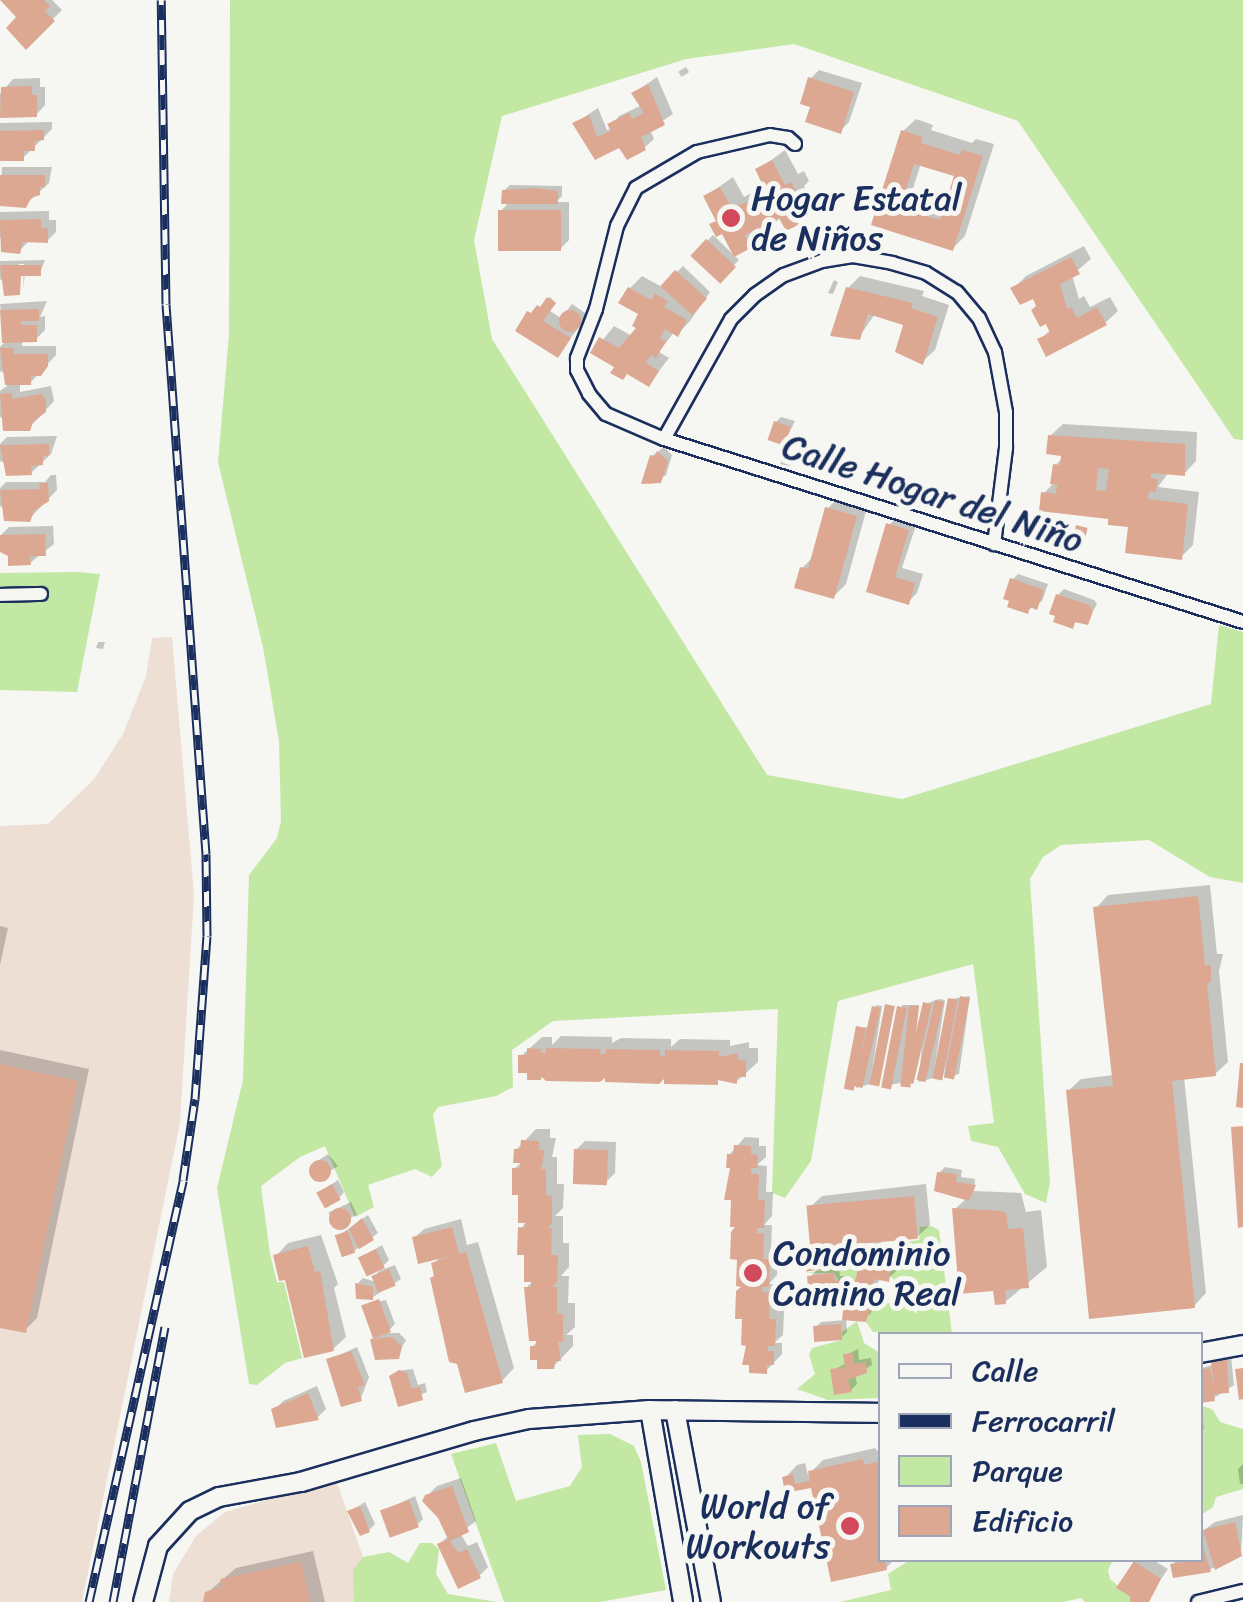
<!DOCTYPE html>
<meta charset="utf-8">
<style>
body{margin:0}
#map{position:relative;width:1243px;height:1602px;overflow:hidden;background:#f6f6f2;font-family:Sriracha,sans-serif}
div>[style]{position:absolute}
.built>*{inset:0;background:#eedfd5}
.green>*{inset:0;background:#c2e8a3}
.shadow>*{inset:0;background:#0003;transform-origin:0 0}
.building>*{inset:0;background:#dda892;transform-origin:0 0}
.round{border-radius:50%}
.roads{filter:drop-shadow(2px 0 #1b2f5e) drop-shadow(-2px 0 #1b2f5e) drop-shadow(0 2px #1b2f5e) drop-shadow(0 -2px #1b2f5e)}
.street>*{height:12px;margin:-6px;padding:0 6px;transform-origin:6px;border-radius:6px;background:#f6f6f2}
.secondary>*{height:18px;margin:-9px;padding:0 9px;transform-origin:9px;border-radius:9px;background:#f6f6f2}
.rail>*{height:9px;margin-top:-4.5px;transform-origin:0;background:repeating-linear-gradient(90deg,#f6f6f2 0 15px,#1b2f5e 0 30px);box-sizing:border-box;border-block:2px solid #1b2f5e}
.dots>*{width:28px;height:28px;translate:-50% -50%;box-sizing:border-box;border:5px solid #f6f6f2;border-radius:50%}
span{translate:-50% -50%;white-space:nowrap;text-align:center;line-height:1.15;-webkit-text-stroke:10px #f6f6f2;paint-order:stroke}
.poi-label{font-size:35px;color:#1b2f5e}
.left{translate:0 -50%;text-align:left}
.right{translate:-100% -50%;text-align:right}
.street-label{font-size:35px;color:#1b2f5e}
.legend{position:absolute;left:878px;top:1332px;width:325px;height:230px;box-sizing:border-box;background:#f6f6f2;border:2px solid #9ea6b7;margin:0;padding:12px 18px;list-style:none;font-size:30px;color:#1b2f5e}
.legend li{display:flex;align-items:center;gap:20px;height:50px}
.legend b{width:50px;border:2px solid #9ea6b7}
</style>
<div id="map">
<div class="built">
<div style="clip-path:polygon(172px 637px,194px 895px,180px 1123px,82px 1602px,0 1602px,0 826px,48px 824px,94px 779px,123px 734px,146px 676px,152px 638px)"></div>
<div style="clip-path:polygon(336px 1480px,379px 1602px,169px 1602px,173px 1574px,196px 1536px,225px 1512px)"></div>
</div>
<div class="green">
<div style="clip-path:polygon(230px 0,1243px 0,1243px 440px,1234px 439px,1018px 121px,794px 44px,686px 59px,502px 116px,474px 240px,492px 339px,767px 775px,902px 799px,1211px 704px,1219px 625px,1243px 632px,1243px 883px,1210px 877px,1149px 840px,1061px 845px,1043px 857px,1030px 879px,1050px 1182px,1046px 1203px,1025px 1194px,998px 1147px,971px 1141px,968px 1126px,994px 1123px,973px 964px,838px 1001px,811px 1161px,785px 1198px,772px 1193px,778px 1009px,553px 1021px,512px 1050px,513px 1087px,496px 1096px,438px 1107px,433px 1115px,442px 1166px,432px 1177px,415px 1169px,368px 1185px,374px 1207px,355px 1217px,325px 1146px,300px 1157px,261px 1186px,270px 1254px,277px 1282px,284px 1282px,302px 1358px,285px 1363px,257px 1385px,249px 1384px,217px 1188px,243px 1080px,249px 875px,277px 838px,281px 821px,279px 741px,263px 647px,218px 462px,229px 335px)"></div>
<div style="clip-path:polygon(79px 572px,100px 574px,77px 692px,0 690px,0 573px)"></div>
<div style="clip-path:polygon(931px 1226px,939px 1230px,952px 1334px,873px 1332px,866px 1322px,872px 1304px,859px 1303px,859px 1293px,873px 1294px,886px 1303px,907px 1303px,916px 1314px,919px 1306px,872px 1257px,873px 1251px,864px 1249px,919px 1240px,920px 1227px)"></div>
<div style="clip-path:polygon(863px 1249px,852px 1292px,845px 1292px,834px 1273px,806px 1273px,835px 1268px,834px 1252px)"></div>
<div style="clip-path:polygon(857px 1321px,864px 1343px,880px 1353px,880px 1398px,828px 1400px,797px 1389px,815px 1374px,809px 1355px,812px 1348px,842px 1340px,842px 1332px)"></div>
<div style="clip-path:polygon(1201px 1405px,1213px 1410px,1220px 1422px,1243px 1429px,1243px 1489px,1216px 1497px,1213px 1507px,1201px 1515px)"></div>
<div style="clip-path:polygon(610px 1434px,634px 1446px,641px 1462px,666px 1590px,600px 1602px,504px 1602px,451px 1454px,496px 1443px,516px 1501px,570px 1486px,582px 1467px,578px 1435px)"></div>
<div style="clip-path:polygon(420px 1543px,432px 1543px,439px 1549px,436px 1574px,448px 1594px,497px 1602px,354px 1602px,353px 1570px,363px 1557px,389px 1552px,408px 1563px)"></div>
<div style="clip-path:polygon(910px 1560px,1113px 1560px,1108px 1570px,1110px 1579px,1130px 1596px,1130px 1602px,1085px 1602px,1081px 1598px,1063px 1602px,840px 1602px,891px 1590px,888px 1574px)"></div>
</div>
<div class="shadow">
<div style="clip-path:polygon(3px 0,52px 0,62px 10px,26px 46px,20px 17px)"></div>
<div style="left:686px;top:67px;width:6px;height:9px;rotate:59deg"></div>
<div style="clip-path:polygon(819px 70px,862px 83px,849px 122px,840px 131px,813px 105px,810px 79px)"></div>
<div style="clip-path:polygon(657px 77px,673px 114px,650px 129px,654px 139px,644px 148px,620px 145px,596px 157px,575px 123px,598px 108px,607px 130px,612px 128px,619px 116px,642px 105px,634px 93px)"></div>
<div style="clip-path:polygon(40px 78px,40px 87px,45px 87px,45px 105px,36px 115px,0 115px,0 94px,13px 79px)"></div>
<div style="clip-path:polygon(evenodd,916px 119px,933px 125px,931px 130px,972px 143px,976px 139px,994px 144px,965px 236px,953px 248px,874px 223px,903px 131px,916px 119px,921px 163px,957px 175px,947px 207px,911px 195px,921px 163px)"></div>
<div style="clip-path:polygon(52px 122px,52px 129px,23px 158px,0 156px,0 123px)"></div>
<div style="clip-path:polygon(785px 150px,798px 174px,804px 171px,809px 181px,804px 186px,815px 207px,802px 220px,781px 217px,750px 246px,718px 219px,706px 196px,733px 177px,744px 197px,755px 191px,758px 195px,766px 187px,758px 170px)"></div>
<div style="clip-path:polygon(2px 167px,52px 167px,49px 183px,25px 205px,0 204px)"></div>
<div style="clip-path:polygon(510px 185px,562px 186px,562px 196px,556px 202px,569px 202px,569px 240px,560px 249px,501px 211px,510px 201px,504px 191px)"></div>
<div style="clip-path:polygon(49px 211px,49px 220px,56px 220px,56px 232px,47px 241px,28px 242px,19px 251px,0 238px,0 212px)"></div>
<div style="left:713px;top:235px;width:36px;height:29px;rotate:44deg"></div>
<div style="clip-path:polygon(1084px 246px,1091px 259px,1072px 275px,1079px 299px,1084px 296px,1090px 307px,1110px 297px,1118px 311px,1105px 323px,1040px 340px,1051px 329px,1034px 295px,1014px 288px,1026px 276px)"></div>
<div style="clip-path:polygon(45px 260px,40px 273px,25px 274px,23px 289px,24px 264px,19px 264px,19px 293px,0 279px,0 261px)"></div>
<div style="clip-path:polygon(683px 266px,710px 292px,690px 321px,678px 334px,674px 332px,659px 352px,669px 358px,649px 384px,593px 352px,614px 326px,632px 336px,640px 327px,642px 313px,630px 288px,642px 276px,662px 287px)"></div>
<div style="clip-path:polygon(860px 276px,924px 291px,922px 296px,949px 305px,935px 350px,922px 362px,906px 324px,875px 314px,859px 337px,848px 288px)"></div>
<div style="clip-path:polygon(834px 280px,838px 282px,833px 294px,828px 293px)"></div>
<div style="clip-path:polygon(550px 297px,556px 303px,550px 311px,561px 318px,572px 304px,588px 315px,558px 355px,518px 330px)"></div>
<div style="clip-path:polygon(47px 301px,40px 317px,45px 316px,45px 330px,36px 339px,22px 340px,22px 346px,56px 346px,56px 355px,30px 383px,20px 383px,20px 392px,51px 386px,54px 401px,29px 428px,0 417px,0 391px,7px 386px,7px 374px,0 371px,0 347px,4px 343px,0 304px)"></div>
<div style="clip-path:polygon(781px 417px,795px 421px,784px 443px,776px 422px)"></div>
<div style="clip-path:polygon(1063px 424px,1197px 432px,1196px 461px,1184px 474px,1169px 472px,1158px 487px,1199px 492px,1193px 545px,1181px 557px,1130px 525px,1044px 493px,1053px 484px,1055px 466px,1063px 457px,1050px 436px)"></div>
<div style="clip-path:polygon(57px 436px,51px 454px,31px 473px,0 461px,0 444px,7px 437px)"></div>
<div style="clip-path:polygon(664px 447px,672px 455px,666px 475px,651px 484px,644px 482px,652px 456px)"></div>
<div style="clip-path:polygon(784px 456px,793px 459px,790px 466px,780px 464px)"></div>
<div style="clip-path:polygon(51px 475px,56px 475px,57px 490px,29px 519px,0 506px,0 488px,6px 482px,45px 482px)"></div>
<div style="clip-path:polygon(840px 496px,868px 504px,846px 584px,834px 596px,802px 568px,814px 556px,828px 508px)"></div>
<div style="clip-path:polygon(898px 516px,917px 522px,902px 568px,923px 574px,917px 593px,908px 602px,869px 590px,889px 525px)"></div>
<div style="clip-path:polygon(53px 526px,54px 544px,30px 563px,0 550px,0 536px,9px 527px)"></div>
<div style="clip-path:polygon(1018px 574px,1048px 584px,1042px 601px,1027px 611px,1012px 580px)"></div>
<div style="clip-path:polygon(1064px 589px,1094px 600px,1097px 604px,1087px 622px,1078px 620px,1072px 626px,1058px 595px)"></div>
<div style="clip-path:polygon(98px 642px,105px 642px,103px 649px,96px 648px)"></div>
<div style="clip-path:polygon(1210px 885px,1217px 954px,1223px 954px,1219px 971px,1228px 1062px,1215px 1074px,1184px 1077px,1206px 1293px,1194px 1306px,1068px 1091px,1081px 1079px,1114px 1075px,1096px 908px,1108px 895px)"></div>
<div style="clip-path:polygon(0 926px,8px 928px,0 965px)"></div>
<div style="clip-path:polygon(970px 996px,959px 1074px,944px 1078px,951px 999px)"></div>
<div style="clip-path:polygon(939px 999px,945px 1000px,933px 1078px,919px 1082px,925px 1004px)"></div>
<div style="clip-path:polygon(876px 1005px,882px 1006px,870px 1084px,856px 1088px,859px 1028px,871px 1027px)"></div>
<div style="clip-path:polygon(902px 1005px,919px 1005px,907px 1082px,888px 1085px)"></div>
<div style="clip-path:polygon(561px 1036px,612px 1037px,612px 1043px,621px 1038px,671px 1039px,671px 1047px,680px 1039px,730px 1040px,730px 1046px,749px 1042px,749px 1048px,758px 1048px,758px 1062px,736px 1082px,667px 1073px,540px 1078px,521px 1056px,542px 1037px,552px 1037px,552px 1045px)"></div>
<div style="clip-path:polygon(0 1050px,89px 1069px,37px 1318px,25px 1330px,0 1325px)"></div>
<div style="clip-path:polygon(536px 1129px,550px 1129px,550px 1138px,556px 1138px,552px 1157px,557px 1157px,557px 1184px,564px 1184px,563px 1208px,555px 1216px,563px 1216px,563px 1243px,569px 1243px,569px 1267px,561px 1276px,569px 1276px,568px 1303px,575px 1303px,575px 1327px,566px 1335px,573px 1335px,573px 1346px,553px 1367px,532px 1347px,541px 1338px,532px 1311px,526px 1312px,526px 1288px,535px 1279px,520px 1229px,528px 1220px,514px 1169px,523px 1161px,516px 1150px)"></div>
<div style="clip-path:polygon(745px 1137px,759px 1138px,759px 1146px,766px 1146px,766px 1157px,757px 1165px,767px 1166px,766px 1192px,773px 1192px,772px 1216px,764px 1225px,772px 1225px,771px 1251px,778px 1251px,777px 1275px,769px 1284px,778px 1284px,777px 1311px,784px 1311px,783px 1335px,774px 1343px,782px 1343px,782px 1354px,766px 1371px,749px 1343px,741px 1225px,729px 1155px)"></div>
<div style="clip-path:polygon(585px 1141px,616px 1142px,615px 1173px,606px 1182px,576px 1150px)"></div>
<div style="clip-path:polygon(328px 1154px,338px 1166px,316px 1180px,310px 1166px)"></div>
<div style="clip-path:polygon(945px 1167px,962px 1170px,961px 1177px,975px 1179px,974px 1191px,1021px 1193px,1026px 1212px,1041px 1210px,1047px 1267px,1005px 1302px,955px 1209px,967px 1198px,939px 1173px)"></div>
<div style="clip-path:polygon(338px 1180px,344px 1192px,339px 1198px,319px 1193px)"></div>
<div style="clip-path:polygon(evenodd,926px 1184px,930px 1225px,917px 1237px,881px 1241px,880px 1249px,900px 1252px,897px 1270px,888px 1279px,881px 1278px,872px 1291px,864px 1290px,863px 1298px,876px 1299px,871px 1313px,865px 1319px,846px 1318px,847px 1332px,841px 1338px,816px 1327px,821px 1322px,845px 1320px,848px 1286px,842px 1291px,810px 1277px,819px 1268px,806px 1256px,812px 1251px,809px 1208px,822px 1196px,926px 1184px,875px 1242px,866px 1251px,856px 1287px,849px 1291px,847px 1276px,840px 1276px,839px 1268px,831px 1269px,840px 1260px,839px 1246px,875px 1242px)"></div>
<div style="left:351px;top:1202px;width:14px;height:25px;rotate:65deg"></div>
<div style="clip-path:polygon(368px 1215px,378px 1233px,354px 1251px,338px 1236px)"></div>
<div style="clip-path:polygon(461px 1219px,467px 1245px,478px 1242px,514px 1368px,502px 1381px,436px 1275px,434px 1264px,442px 1255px,414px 1238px,424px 1229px)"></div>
<div style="clip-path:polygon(321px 1235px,338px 1284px,334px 1288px,346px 1337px,333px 1349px,276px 1256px,288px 1243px)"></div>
<div style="clip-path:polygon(382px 1245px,389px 1260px,383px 1266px,361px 1258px)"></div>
<div style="clip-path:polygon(395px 1265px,401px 1279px,370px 1299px,357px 1284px,363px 1278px,376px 1282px,374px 1277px,379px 1271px)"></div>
<div style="clip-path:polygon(386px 1300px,395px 1324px,386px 1333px,399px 1333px,406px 1340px,397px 1356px,373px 1339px,364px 1305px)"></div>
<div style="clip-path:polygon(357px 1347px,369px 1377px,361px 1398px,329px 1360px)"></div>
<div style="clip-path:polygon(858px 1349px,859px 1360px,871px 1358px,872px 1365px,855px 1375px,857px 1384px,851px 1390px,833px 1370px,847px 1363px,846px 1355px)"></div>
<div style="clip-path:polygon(1220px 1356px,1231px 1356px,1234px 1385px,1214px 1398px,1200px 1390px,1200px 1369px,1214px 1364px)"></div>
<div style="clip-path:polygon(413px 1369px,418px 1385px,425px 1383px,427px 1392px,400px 1404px,397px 1371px)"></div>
<div style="clip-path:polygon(317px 1386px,326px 1409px,317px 1418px,274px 1410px,283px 1401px)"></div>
<div style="clip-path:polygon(1200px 1405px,1204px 1428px,1200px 1431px)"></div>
<div style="clip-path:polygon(875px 1448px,880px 1453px,880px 1560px,894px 1560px,886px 1568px,813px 1485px,787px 1490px,785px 1478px,797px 1465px,805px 1463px,808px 1475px,823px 1460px)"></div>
<div style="clip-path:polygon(1243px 1464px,1243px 1484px,1240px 1484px,1238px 1469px)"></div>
<div style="clip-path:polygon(461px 1478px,476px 1521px,460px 1533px,468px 1546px,477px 1542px,488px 1567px,479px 1576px,440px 1544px,449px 1535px,427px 1496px,437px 1486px)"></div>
<div style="clip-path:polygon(415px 1496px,423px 1519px,417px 1525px,383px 1511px)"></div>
<div style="clip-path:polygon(365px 1502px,375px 1524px,369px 1530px,350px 1512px)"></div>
<div style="clip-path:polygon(1243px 1515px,1241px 1554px,1209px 1570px,1172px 1565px,1177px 1560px,1200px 1560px,1200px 1533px,1215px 1522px)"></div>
<div style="clip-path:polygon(313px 1551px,325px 1602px,205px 1602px,207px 1593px,236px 1568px)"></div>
<div style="clip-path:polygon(1138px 1560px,1153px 1560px,1168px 1569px,1145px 1602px,1137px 1602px,1120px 1588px)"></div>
</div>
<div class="building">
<div style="clip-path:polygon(0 0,44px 0,50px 6px,45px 11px,55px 21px,26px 50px,6px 28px,16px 17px)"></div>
<div style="clip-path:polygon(808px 77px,854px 92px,841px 134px,805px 122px,810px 107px,800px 104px)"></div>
<div style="clip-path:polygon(648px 84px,665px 125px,641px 137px,646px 150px,627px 160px,619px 148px,595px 160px,572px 123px,589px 115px,597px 137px,611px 131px,607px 124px,629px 113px,632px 119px,644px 113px,631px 93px)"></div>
<div style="clip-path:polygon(32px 86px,32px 95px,37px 95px,37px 117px,0 118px,1px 87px)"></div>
<div style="clip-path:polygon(44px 130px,44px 140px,35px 141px,35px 151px,24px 151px,24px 161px,0 161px,0 131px)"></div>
<div style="clip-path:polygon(evenodd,901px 130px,922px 137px,921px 143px,960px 155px,962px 150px,983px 156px,953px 251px,871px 225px,901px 130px,914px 164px,954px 176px,940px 220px,900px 208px,914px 164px)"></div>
<div style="clip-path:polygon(772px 160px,785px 185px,791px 182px,798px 195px,792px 199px,804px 222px,786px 231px,779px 218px,771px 222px,774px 228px,756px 237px,753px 231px,745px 235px,751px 248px,734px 257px,722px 234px,716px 237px,709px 224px,716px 221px,703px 196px,720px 187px,731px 207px,756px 200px,754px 196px,765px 190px,755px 169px)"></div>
<div style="clip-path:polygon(0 175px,45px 175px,45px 187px,40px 187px,40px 195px,31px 198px,26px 208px,0 206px)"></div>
<div style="clip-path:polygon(536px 188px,558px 191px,558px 204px,501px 204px,502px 190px)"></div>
<div style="left:498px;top:210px;width:63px;height:41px"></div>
<div style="clip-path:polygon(41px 219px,41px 228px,48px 228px,48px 243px,23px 242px,20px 254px,1px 252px,0 220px)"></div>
<div style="left:706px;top:239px;width:41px;height:23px;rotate:43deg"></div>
<div style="clip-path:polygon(1071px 257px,1080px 274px,1060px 284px,1067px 309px,1071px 307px,1077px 318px,1097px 307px,1107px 325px,1046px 357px,1037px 339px,1050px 333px,1046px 324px,1040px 327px,1031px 310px,1036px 306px,1033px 299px,1020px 305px,1010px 288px)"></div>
<div style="clip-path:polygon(0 265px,41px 265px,41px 276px,21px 276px,20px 295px,4px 296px)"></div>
<div style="left:675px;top:270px;width:43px;height:22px;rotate:42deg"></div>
<div style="clip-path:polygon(628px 287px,651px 300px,655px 294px,668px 301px,664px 307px,687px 320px,678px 337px,665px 329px,660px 338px,666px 341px,656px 358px,651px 355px,646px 363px,659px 371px,649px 387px,627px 374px,623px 380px,610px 373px,614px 367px,590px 353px,599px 337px,619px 348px,636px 328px,632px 326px,638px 314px,618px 303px)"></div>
<div style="clip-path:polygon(846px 287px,913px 303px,911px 308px,938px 317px,923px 365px,895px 352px,903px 325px,868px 314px,860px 340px,830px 336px)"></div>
<div style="clip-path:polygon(547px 297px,556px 303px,543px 321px,571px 338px,558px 358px,515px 331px,527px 311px,531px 313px,537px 305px,540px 307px)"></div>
<div style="clip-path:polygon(39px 309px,39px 321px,21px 321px,21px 325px,37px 325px,37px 342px,2px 343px,0 310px)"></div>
<div class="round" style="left:559px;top:310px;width:22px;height:22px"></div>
<div style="clip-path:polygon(0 348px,14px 348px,14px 354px,48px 354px,48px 366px,41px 376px,31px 376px,31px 385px,5px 385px)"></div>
<div style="clip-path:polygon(12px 393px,12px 399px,42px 394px,46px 400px,46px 412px,33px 422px,30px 431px,3px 431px,0 394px)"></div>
<div style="left:774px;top:421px;width:18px;height:20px;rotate:19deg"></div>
<div style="clip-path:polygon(evenodd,1048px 435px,1185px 444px,1185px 476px,1151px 473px,1151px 478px,1158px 479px,1156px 492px,1149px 491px,1148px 499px,1188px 504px,1182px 560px,1125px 553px,1128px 527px,1108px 525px,1108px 519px,1039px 511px,1041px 492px,1056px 494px,1057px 485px,1050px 484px,1053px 464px,1060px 465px,1061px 456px,1046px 454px,1048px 435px,1098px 468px,1109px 469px,1106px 491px,1096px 490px,1098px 468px)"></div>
<div style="clip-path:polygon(49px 444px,49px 455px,43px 456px,43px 465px,31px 466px,32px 475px,6px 476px,0 445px)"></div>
<div style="clip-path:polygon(657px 451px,668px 461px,661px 483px,641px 484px,650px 455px,655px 456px)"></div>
<div style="clip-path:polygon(39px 483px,48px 483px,49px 501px,34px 511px,30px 522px,4px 521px,0 490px,40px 489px)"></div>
<div style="clip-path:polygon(825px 507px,857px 516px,834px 599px,794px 588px,800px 567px,808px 569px)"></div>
<div style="clip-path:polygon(886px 523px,909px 530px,895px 577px,915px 583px,909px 605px,866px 592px)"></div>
<div style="left:1076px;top:525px;width:12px;height:18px;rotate:14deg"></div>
<div style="clip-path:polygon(45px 534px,46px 556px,30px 556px,31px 565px,8px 566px,8px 556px,0 552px,0 535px)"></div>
<div style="clip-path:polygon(1010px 578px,1044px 590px,1037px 610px,1030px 607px,1028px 614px,1007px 607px,1009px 601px,1003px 599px)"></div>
<div style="clip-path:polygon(1056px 594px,1089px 605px,1093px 611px,1088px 625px,1075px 622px,1073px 629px,1053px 622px,1055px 616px,1049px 614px)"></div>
<div style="clip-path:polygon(1198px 896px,1205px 966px,1211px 965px,1211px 982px,1207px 983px,1216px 1076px,1172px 1081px,1195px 1308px,1089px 1319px,1066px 1090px,1113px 1086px,1093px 907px)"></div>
<div style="left:960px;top:996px;width:10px;height:83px;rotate:11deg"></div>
<div style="left:948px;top:998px;width:10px;height:82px;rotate:11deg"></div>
<div style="left:935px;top:1000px;width:9px;height:82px;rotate:13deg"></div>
<div style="left:923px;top:1002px;width:9px;height:82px;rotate:13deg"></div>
<div style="left:885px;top:1004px;width:10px;height:82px;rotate:11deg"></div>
<div style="left:909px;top:1005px;width:10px;height:82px;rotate:6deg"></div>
<div style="left:872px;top:1006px;width:9px;height:82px;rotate:13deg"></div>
<div style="left:897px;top:1006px;width:10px;height:83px;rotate:11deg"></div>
<div style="left:856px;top:1026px;width:10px;height:64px;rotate:11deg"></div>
<div style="clip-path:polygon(527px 1048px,541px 1049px,541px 1053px,546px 1053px,546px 1048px,601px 1049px,600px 1054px,606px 1054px,606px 1049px,660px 1050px,660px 1056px,665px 1056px,665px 1050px,719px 1051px,719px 1057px,738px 1053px,738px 1060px,746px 1060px,746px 1077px,737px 1077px,737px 1084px,718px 1080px,718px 1085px,664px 1084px,664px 1079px,659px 1084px,605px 1082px,605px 1078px,600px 1082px,546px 1081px,541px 1076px,541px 1080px,527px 1080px,527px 1073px,518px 1073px,518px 1055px,527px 1055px)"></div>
<div style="clip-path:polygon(1240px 1063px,1243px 1063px,1243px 1108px,1236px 1107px)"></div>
<div style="clip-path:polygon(0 1064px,78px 1081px,26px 1333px,0 1328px)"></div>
<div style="clip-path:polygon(1243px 1126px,1243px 1227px,1238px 1228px,1231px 1127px)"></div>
<div style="clip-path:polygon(521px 1140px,539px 1141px,539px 1150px,545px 1150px,541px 1169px,546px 1169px,546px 1195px,552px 1196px,552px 1223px,547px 1228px,552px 1228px,551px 1255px,558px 1255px,557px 1282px,552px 1287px,557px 1287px,557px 1314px,563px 1314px,563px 1342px,558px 1342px,561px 1361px,555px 1361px,554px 1369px,537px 1369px,537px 1360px,530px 1360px,530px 1346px,536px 1346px,536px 1341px,529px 1341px,524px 1287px,531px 1287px,531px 1282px,524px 1282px,524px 1255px,517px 1255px,518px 1227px,525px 1228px,525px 1223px,518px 1223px,518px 1195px,512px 1195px,512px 1168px,520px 1168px,520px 1163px,513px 1163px,514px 1149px,520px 1149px)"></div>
<div style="clip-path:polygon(734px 1145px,751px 1146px,751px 1154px,758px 1155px,757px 1168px,751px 1168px,751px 1174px,759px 1174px,758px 1200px,765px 1200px,764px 1228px,757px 1228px,757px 1233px,764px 1233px,763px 1259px,770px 1259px,769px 1287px,762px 1287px,762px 1292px,770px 1292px,769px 1319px,776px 1319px,775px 1346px,768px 1346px,768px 1351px,774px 1351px,774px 1365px,767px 1365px,767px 1374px,749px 1373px,749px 1365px,742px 1365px,746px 1346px,741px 1345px,742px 1319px,735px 1319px,736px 1291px,741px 1287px,736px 1286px,737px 1260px,730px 1259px,731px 1232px,735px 1227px,730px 1227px,731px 1200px,724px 1200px,730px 1168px,726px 1168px,727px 1154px,733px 1154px)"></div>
<div style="left:574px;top:1149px;width:34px;height:35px;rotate:2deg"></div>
<div class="round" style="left:309px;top:1160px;width:22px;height:22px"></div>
<div style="clip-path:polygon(937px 1172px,957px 1174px,956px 1182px,976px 1185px,969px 1201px,934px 1191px)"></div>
<div style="left:332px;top:1184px;width:18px;height:18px;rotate:61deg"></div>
<div style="left:914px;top:1196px;width:43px;height:108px;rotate:85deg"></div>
<div class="round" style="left:329px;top:1208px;width:22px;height:22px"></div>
<div style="clip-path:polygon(952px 1208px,1001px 1211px,1006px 1213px,1008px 1229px,1023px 1228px,1029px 1288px,1005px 1290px,1006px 1304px,995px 1305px,993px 1291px,959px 1294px)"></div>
<div style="clip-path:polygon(362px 1218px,374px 1240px,359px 1249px,349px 1229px)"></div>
<div style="clip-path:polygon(452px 1227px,459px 1254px,466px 1252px,503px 1383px,465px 1393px,457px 1364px,449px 1362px,430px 1278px,434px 1276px,431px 1263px,451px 1256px,418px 1264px,412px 1237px)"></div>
<div style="left:348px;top:1231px;width:23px;height:14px;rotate:72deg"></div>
<div style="clip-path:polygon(308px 1246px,315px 1272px,320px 1271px,334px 1351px,304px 1358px,285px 1280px,279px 1281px,273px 1255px)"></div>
<div style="left:376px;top:1249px;width:21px;height:20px;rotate:65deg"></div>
<div style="clip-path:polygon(863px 1249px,873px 1251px,872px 1257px,892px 1260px,889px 1282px,874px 1279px,873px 1294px,859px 1292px,859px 1303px,872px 1304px,866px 1322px,842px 1320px,845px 1292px,852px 1292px)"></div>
<div style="left:834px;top:1252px;width:16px;height:30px;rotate:83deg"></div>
<div style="left:389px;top:1269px;width:18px;height:19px;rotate:68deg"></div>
<div style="clip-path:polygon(834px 1273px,835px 1281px,842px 1280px,844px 1294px,809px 1300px,807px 1276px)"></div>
<div style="clip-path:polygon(355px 1283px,373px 1287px,373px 1300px,356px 1299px)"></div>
<div style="left:379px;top:1299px;width:35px;height:19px;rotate:70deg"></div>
<div style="left:841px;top:1324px;width:16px;height:28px;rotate:86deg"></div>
<div style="clip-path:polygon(393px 1337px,402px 1347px,399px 1359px,375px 1360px,370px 1339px)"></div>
<div style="clip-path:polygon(351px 1351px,365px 1385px,358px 1387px,362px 1401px,341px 1407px,326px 1359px)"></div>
<div style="clip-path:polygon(853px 1353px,854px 1364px,866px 1362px,867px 1373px,847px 1380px,843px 1354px)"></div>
<div style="clip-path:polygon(1227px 1360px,1229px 1393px,1214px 1394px,1215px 1401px,1200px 1403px,1200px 1370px,1210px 1368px,1214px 1387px,1211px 1361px)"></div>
<div style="clip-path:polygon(844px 1367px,852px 1392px,834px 1395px,830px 1369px)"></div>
<div style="clip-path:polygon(1243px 1368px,1243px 1399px,1239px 1400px,1235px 1369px)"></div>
<div style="clip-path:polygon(399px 1370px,407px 1373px,412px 1389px,420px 1387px,423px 1400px,398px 1407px,389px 1376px)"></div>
<div style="clip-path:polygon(308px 1393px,319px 1420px,276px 1428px,271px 1409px)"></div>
<div style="clip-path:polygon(863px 1459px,864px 1465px,880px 1461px,880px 1560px,885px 1560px,887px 1570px,831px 1582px,811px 1488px,785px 1493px,782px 1477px,793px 1474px,795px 1484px,810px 1481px,808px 1471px)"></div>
<div style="clip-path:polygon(452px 1486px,469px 1532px,450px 1541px,458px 1553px,467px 1549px,481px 1578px,458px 1589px,437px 1544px,448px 1539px,438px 1518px,422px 1501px,425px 1495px)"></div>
<div style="left:409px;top:1500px;width:29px;height:31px;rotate:70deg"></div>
<div style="clip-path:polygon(360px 1506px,370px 1532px,360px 1536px,347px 1511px)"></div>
<div style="clip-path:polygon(1235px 1522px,1242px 1556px,1215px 1570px,1203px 1530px)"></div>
<div style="clip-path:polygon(1200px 1537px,1211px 1572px,1173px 1578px,1170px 1564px,1200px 1560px)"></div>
<div style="clip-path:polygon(1134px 1561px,1161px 1579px,1149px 1602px,1130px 1602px,1130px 1596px,1116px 1588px)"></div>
<div style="clip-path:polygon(301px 1562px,310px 1602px,203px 1602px,205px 1592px,222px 1587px,220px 1579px)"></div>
</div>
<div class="roads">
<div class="street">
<div style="left:795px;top:144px;width:9px;rotate:-139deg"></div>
<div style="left:788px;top:138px;width:18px;rotate:-171deg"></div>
<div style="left:770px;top:135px;width:75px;rotate:166.9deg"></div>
<div style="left:697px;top:152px;width:71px;rotate:149.5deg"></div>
<div style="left:636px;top:188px;width:42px;rotate:116.6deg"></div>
<div style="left:617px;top:226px;width:86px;rotate:104.2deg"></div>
<div style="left:596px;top:309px;width:53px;rotate:111.2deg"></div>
<div style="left:577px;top:358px;width:12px;rotate:90deg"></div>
<div style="left:577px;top:370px;width:27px;rotate:63deg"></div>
<div style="left:589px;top:394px;width:26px;rotate:50deg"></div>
<div style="left:606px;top:414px;width:63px;rotate:23.3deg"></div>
<div style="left:664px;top:439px;width:607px;rotate:17.54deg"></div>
<div style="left:664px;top:439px;width:137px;rotate:-60.8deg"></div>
<div style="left:731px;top:319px;width:34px;rotate:-45deg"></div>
<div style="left:755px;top:295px;width:35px;rotate:-35deg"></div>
<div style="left:784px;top:275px;width:40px;rotate:-20.2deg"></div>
<div style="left:822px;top:261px;width:31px;rotate:-9deg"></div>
<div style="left:853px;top:256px;width:40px;rotate:10deg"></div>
<div style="left:892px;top:263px;width:35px;rotate:16deg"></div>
<div style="left:926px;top:273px;width:36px;rotate:32deg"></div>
<div style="left:957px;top:292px;width:34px;rotate:50deg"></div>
<div style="left:979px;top:318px;width:38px;rotate:65deg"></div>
<div style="left:995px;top:352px;width:61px;rotate:79.6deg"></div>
<div style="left:1006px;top:412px;width:36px;rotate:90deg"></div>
<div style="left:1006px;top:448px;width:97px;rotate:97.1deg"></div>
<div style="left:0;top:595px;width:41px;rotate:-1.4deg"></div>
<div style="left:1198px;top:1602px;width:46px;rotate:-13.7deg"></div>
</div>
<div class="secondary">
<div style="left:1200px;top:1353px;width:44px;rotate:-10.5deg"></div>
<div style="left:650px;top:1410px;width:195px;rotate:80.2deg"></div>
<div style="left:675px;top:1410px;width:195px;rotate:79.4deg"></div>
<div style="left:143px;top:1602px;width:58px;rotate:-75deg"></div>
<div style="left:158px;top:1546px;width:47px;rotate:-47.6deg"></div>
<div style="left:190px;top:1511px;width:32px;rotate:-26deg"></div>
<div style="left:219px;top:1497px;width:83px;rotate:-10.4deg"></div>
<div style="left:301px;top:1482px;width:180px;rotate:-16.4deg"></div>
<div style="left:474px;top:1431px;width:56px;rotate:-12.3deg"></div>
<div style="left:529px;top:1419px;width:121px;rotate:-4.3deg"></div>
<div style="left:650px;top:1410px;width:230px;rotate:0.7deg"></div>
</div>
</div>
<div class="rail">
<div style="left:89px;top:1602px;width:432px;rotate:-77.4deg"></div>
<div style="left:183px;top:1180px;width:82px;rotate:-81.6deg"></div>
<div style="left:195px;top:1099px;width:163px;rotate:-85.8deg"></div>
<div style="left:207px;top:936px;width:82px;rotate:-90.7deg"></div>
<div style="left:206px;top:854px;width:551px;rotate:-94.16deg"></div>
<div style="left:166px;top:304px;width:304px;rotate:-90.9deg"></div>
<div style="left:113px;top:1602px;width:280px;rotate:-79.3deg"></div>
</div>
<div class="dots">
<div style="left:731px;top:218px;background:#d1495b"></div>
<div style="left:753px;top:1273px;background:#d1495b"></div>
<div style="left:850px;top:1526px;background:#d1495b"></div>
</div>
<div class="poi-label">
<span class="left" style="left:751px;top:218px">Hogar Estatal<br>de Niños</span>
<span class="left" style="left:773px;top:1273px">Condominio<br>Camino Real</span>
<span class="right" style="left:830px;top:1526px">World of<br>Workouts</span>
</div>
<div class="street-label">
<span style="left:933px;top:493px;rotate:18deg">Calle Hogar del Niño</span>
</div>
<ul class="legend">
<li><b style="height:12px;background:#f6f6f2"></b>Calle</li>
<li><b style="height:12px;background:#1b2f5e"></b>Ferrocarril</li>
<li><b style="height:28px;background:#c2e8a3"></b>Parque</li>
<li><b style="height:28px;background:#dda892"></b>Edificio</li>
</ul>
</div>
